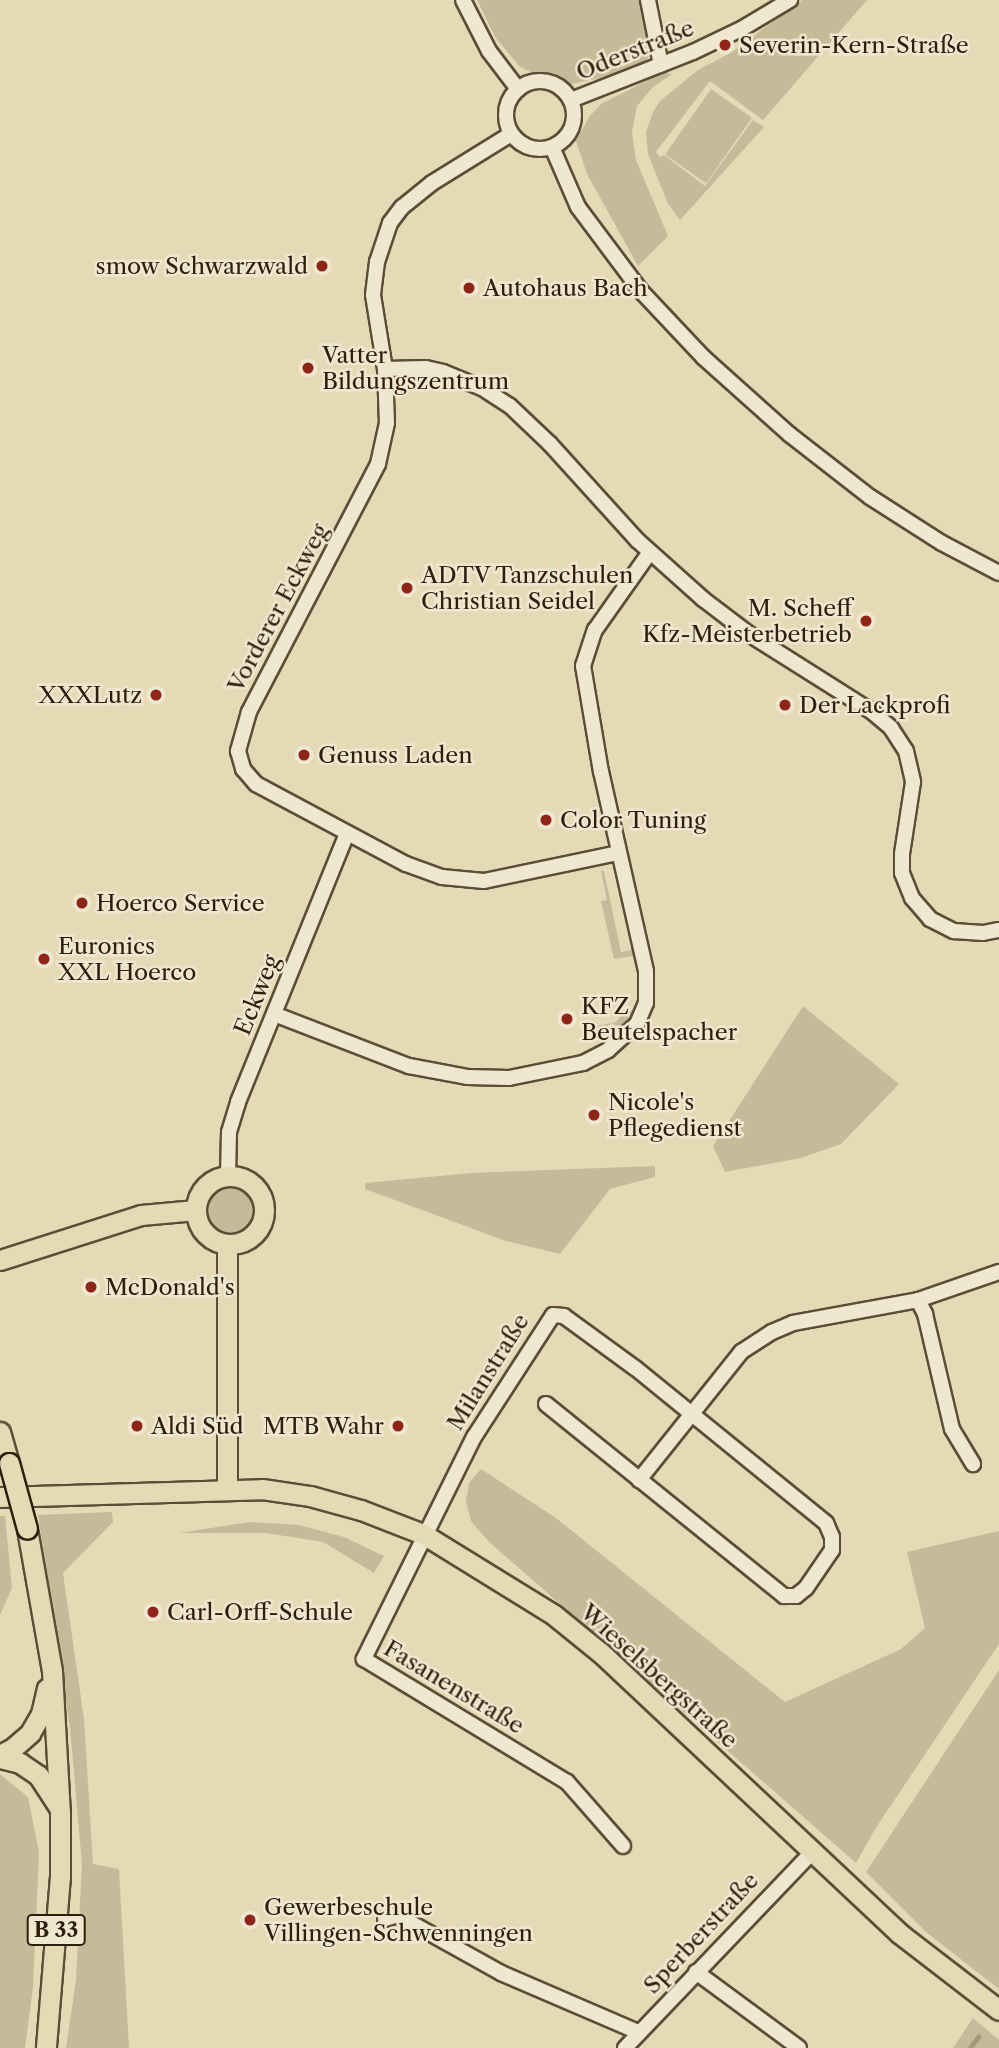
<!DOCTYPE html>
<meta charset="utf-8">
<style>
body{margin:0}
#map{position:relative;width:999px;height:2048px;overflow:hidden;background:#e6dab6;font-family:"Libre Caslon Text",serif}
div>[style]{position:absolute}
.green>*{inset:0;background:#c7ba99;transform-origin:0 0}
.round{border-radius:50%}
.stream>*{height:4.5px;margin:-2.25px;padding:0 2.25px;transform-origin:2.25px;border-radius:2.25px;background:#a79a7c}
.roads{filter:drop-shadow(2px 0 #5c4e36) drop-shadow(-2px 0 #5c4e36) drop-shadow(0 2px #5c4e36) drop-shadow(0 -2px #5c4e36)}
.minor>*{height:14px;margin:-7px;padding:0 7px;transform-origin:7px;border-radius:7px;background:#efe7d0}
.minor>.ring{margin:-7px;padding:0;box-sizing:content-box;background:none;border:14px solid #efe7d0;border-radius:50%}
.major>*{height:19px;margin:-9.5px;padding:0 9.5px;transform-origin:9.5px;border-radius:9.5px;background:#e6dab6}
.major>.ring{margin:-9.5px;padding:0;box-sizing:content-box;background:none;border:19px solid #e6dab6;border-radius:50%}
.bridges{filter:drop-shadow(2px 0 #2e1f0c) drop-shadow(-2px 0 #2e1f0c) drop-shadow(0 2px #2e1f0c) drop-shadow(0 -2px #2e1f0c)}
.major-bridge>*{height:19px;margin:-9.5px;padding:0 9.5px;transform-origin:9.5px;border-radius:9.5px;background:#e6dab6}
.dots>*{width:19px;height:19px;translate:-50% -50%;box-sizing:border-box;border:4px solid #efe7d0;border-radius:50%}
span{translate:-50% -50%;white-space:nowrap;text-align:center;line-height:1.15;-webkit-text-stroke:5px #efe7d0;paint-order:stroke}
.shield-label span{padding:2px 5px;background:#efe7d0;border:2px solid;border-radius:5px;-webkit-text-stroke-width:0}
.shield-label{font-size:21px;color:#2e1f0c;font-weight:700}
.poi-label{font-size:23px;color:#2e1f0c}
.left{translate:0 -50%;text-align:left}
.right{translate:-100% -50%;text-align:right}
.street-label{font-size:23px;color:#2e1f0c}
</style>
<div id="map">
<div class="green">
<div style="clip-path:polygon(477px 0,642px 0,652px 50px,646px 62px,610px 76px,571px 84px,551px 74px,535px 74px,520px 67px,495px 37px)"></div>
<div style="clip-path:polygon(802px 0,867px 0,763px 120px,710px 81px,656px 152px,660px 157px,664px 155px,705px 186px,753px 120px,764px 127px,680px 220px,668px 204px,648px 154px,646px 132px,653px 112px,660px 101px,698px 70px,732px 52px)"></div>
<div style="clip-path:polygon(664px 72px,672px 74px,653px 87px,637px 106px,632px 132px,636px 160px,668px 236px,638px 266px,587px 174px,576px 141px,589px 117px,601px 104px)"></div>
<div style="left:711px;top:89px;width:50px;height:80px;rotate:35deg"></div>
<div style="clip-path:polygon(601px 871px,604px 871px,621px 952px,632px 950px,634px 956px,614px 959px,601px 901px,607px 900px)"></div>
<div style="clip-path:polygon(803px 1006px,899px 1084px,841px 1144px,801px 1158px,725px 1172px,713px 1146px)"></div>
<div style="clip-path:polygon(626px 1008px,634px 1012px,620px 1030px,612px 1023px,593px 1038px,591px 1027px,616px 1022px)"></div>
<div style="clip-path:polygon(655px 1166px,655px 1177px,610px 1189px,560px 1254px,506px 1241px,365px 1189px,365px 1183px,471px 1173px)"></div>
<div class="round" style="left:207px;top:1187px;width:46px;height:46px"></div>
<div style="clip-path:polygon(481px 1469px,556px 1518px,785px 1702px,901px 1649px,925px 1628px,907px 1552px,999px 1531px,999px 1644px,877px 1826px,856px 1863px,489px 1542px,471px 1521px,466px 1502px,469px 1483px)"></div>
<div style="clip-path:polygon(112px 1512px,113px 1522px,63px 1573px,84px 1719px,93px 1864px,119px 1869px,129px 2048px,66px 2048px,76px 1980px,82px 1864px,70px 1728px,38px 1515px)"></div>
<div style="clip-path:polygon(0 1516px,5px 1516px,12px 1588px,0 1615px)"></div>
<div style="clip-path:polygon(250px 1522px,299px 1525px,344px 1537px,384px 1556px,374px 1573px,323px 1542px,265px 1533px,179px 1533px)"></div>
<div style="clip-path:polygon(999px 1670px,999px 1989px,926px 1932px,866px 1872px)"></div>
<div style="clip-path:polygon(0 1774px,28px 1797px,39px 1852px,33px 1987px,25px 2048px,0 2048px)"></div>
<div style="clip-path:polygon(973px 2018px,999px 2040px,999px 2048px,953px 2048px)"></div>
</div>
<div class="stream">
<div style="left:970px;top:2048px;width:14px;rotate:-54deg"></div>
</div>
<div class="roads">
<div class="minor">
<div style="left:463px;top:0;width:57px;rotate:63deg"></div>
<div style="left:489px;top:51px;width:48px;rotate:52.7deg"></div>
<div style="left:648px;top:0;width:66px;rotate:78.7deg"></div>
<div class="ring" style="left:506px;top:81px;width:54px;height:54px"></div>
<div style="left:571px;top:100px;width:131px;rotate:-21.5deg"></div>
<div style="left:693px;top:52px;width:55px;rotate:-25.6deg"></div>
<div style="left:743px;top:28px;width:55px;rotate:-30.8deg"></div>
<div style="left:511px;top:134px;width:93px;rotate:148.2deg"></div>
<div style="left:432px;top:183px;width:38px;rotate:141deg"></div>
<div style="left:402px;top:207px;width:20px;rotate:127deg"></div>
<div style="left:390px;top:223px;width:41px;rotate:108.4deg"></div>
<div style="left:377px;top:262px;width:33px;rotate:97deg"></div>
<div style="left:373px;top:295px;width:75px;rotate:80.8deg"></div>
<div style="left:385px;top:369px;width:54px;rotate:87.9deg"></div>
<div style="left:387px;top:423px;width:42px;rotate:102.4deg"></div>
<div style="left:378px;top:464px;width:280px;rotate:117.5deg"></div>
<div style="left:249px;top:712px;width:41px;rotate:105.8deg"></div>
<div style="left:238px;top:751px;width:19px;rotate:74deg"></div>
<div style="left:243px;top:769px;width:20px;rotate:49deg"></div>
<div style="left:256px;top:784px;width:170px;rotate:28.1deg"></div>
<div style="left:406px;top:864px;width:38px;rotate:20deg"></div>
<div style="left:442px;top:877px;width:42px;rotate:5.4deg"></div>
<div style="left:484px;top:881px;width:137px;rotate:-11.8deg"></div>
<div style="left:552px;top:147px;width:65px;rotate:66.6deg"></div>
<div style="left:578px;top:207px;width:104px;rotate:53.2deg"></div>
<div style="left:640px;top:290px;width:93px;rotate:46.7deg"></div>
<div style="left:704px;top:358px;width:114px;rotate:41.8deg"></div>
<div style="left:789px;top:434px;width:103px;rotate:37.9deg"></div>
<div style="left:870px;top:497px;width:85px;rotate:32.6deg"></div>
<div style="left:942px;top:543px;width:64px;rotate:27.8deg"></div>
<div style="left:385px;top:369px;width:41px;rotate:-1.4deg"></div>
<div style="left:426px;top:368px;width:17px;rotate:13deg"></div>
<div style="left:443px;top:372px;width:42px;rotate:22.3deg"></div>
<div style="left:482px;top:388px;width:33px;rotate:33deg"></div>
<div style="left:510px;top:406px;width:55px;rotate:43.5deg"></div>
<div style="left:550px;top:444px;width:130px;rotate:47.8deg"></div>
<div style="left:637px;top:540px;width:89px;rotate:41.8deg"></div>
<div style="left:703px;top:599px;width:58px;rotate:37.3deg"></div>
<div style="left:749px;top:634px;width:144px;rotate:32.3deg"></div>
<div style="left:871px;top:711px;width:26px;rotate:40deg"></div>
<div style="left:891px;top:728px;width:27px;rotate:57deg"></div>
<div style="left:906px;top:751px;width:32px;rotate:77deg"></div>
<div style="left:913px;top:782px;width:73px;rotate:98.7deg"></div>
<div style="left:902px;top:854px;width:19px;rotate:90deg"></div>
<div style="left:902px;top:873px;width:27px;rotate:68deg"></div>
<div style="left:912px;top:898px;width:28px;rotate:49deg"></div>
<div style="left:930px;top:919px;width:27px;rotate:27deg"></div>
<div style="left:954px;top:931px;width:29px;rotate:4deg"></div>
<div style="left:983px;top:933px;width:16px;rotate:-11deg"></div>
<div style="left:274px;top:1014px;width:145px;rotate:21.1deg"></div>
<div style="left:409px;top:1066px;width:59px;rotate:10.7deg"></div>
<div style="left:467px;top:1077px;width:42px;rotate:1.4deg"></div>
<div style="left:509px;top:1078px;width:76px;rotate:-11.5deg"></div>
<div style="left:583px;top:1063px;width:28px;rotate:-27deg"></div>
<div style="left:608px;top:1050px;width:39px;rotate:-42deg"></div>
<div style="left:637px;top:1024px;width:23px;rotate:-67deg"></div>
<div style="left:646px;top:1003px;width:32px;rotate:-90deg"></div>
<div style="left:646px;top:971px;width:204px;rotate:-102.7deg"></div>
<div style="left:601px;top:772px;width:108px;rotate:-99.6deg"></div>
<div style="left:583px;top:666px;width:38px;rotate:-72deg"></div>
<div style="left:595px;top:630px;width:95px;rotate:-54.8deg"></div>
<div style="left:228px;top:1176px;width:44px;rotate:-88.7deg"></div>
<div style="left:229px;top:1132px;width:31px;rotate:-73deg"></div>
<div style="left:238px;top:1102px;width:289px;rotate:-67.9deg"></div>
<div style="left:918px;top:1300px;width:16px;rotate:63deg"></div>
<div style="left:925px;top:1314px;width:118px;rotate:76.8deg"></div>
<div style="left:952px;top:1429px;width:41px;rotate:59deg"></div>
<div style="left:546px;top:1404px;width:306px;rotate:38.9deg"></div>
<div style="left:784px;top:1596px;width:12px"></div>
<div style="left:796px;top:1596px;width:13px;rotate:-39deg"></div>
<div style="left:806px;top:1588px;width:46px;rotate:-55.6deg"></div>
<div style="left:832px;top:1550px;width:13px;rotate:-90deg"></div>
<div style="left:832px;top:1537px;width:15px;rotate:-113deg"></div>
<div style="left:826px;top:1523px;width:246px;rotate:-140.9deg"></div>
<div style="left:635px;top:1368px;width:88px;rotate:-143.8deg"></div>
<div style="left:564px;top:1316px;width:11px;rotate:-175deg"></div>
<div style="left:553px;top:1315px;width:145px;rotate:122.9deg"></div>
<div style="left:474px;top:1437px;width:248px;rotate:116.4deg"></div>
<div style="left:364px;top:1659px;width:237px;rotate:31.2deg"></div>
<div style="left:567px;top:1782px;width:85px;rotate:48.8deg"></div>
<div style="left:639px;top:1480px;width:164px;rotate:-51.4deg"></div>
<div style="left:741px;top:1352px;width:37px;rotate:-33deg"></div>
<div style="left:772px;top:1332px;width:23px;rotate:-23deg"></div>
<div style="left:793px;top:1323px;width:127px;rotate:-10.4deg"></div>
<div style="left:918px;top:1300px;width:86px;rotate:-19.1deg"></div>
<div style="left:385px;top:1919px;width:13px;rotate:-18deg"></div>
<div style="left:397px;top:1915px;width:119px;rotate:29.1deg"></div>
<div style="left:501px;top:1973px;width:149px;rotate:23.3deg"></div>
<div style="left:696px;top:1972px;width:128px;rotate:36.4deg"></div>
<div style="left:625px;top:2048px;width:271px;rotate:-46.3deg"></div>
</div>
<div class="major">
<div class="ring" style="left:196px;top:1176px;width:49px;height:49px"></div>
<div style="left:227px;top:1244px;width:244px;rotate:90deg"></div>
<div style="left:0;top:1260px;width:148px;rotate:-17.7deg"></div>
<div style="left:141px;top:1215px;width:55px;rotate:-5.2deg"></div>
<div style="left:0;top:1432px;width:32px;rotate:74deg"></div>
<div style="left:0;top:1497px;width:262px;rotate:-1.7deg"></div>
<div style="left:262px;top:1489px;width:49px;rotate:8.3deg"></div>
<div style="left:310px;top:1496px;width:53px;rotate:15.4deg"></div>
<div style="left:361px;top:1510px;width:66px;rotate:21.2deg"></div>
<div style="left:423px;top:1534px;width:154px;rotate:31.7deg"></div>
<div style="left:554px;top:1615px;width:60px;rotate:39deg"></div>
<div style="left:601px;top:1653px;width:409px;rotate:43.2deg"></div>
<div style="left:899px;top:1933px;width:126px;rotate:37.6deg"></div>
<div style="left:27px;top:1529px;width:144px;rotate:80deg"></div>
<div style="left:52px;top:1671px;width:141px;rotate:86.8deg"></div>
<div style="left:60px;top:1812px;width:64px;rotate:90deg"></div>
<div style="left:60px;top:1876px;width:173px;rotate:94.7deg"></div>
<div style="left:0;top:1755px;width:15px;rotate:-28deg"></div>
<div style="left:13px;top:1748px;width:23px;rotate:-41deg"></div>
<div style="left:30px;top:1733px;width:22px;rotate:-60deg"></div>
<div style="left:41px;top:1714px;width:26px;rotate:-77deg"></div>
<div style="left:0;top:1758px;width:21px;rotate:14deg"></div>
<div style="left:20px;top:1763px;width:22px;rotate:34deg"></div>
<div style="left:38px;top:1775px;width:37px;rotate:57deg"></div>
</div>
</div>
<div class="bridges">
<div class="major-bridge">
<div style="left:9px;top:1463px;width:68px;rotate:74.7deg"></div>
</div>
</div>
<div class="dots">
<div style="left:725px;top:45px;background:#8f2418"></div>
<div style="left:322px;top:266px;background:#8f2418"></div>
<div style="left:469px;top:288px;background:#8f2418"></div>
<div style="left:308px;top:368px;background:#8f2418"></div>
<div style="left:407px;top:588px;background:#8f2418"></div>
<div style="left:866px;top:621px;background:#8f2418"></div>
<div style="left:156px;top:695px;background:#8f2418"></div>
<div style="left:785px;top:705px;background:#8f2418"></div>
<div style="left:304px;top:755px;background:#8f2418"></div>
<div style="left:546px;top:820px;background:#8f2418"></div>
<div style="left:82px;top:903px;background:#8f2418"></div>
<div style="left:44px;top:959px;background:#8f2418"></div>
<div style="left:567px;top:1019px;background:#8f2418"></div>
<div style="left:594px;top:1115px;background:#8f2418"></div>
<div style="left:91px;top:1287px;background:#8f2418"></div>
<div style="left:137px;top:1426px;background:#8f2418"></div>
<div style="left:398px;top:1426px;background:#8f2418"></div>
<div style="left:153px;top:1612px;background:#8f2418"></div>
<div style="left:250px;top:1920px;background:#8f2418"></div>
</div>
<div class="shield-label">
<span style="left:56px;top:1930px">B 33</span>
</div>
<div class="poi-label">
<span class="left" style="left:739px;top:45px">Severin-Kern-Straße</span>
<span class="right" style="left:308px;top:266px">smow Schwarzwald</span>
<span class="left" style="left:483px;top:288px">Autohaus Bach</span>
<span class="left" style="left:322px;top:368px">Vatter<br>Bildungszentrum</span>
<span class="left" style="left:421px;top:588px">ADTV Tanzschulen<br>Christian Seidel</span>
<span class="right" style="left:852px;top:621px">M. Scheff<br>Kfz-Meisterbetrieb</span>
<span class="right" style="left:142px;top:695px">XXXLutz</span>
<span class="left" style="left:799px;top:705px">Der Lackprofi</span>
<span class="left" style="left:318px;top:755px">Genuss Laden</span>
<span class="left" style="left:560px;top:820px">Color Tuning</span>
<span class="left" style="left:96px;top:903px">Hoerco Service</span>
<span class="left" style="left:58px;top:959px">Euronics<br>XXL Hoerco</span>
<span class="left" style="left:581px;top:1019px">KFZ<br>Beutelspacher</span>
<span class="left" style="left:608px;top:1115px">Nicole's<br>Pflegedienst</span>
<span class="left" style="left:105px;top:1287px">McDonald's</span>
<span class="left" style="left:151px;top:1426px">Aldi Süd</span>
<span class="right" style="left:384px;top:1426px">MTB Wahr</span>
<span class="left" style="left:167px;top:1612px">Carl-Orff-Schule</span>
<span class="left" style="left:264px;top:1920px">Gewerbeschule<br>Villingen-Schwenningen</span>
</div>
<div class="street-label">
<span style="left:635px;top:50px;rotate:-22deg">Oderstraße</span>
<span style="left:278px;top:608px;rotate:-62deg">Vorderer Eckweg</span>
<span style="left:257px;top:995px;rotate:-68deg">Eckweg</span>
<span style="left:488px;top:1372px;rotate:-58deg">Milanstraße</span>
<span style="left:659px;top:1676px;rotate:42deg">Wieselsbergstraße</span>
<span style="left:454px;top:1687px;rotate:31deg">Fasanenstraße</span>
<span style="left:701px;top:1933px;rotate:-47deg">Sperberstraße</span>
</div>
</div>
